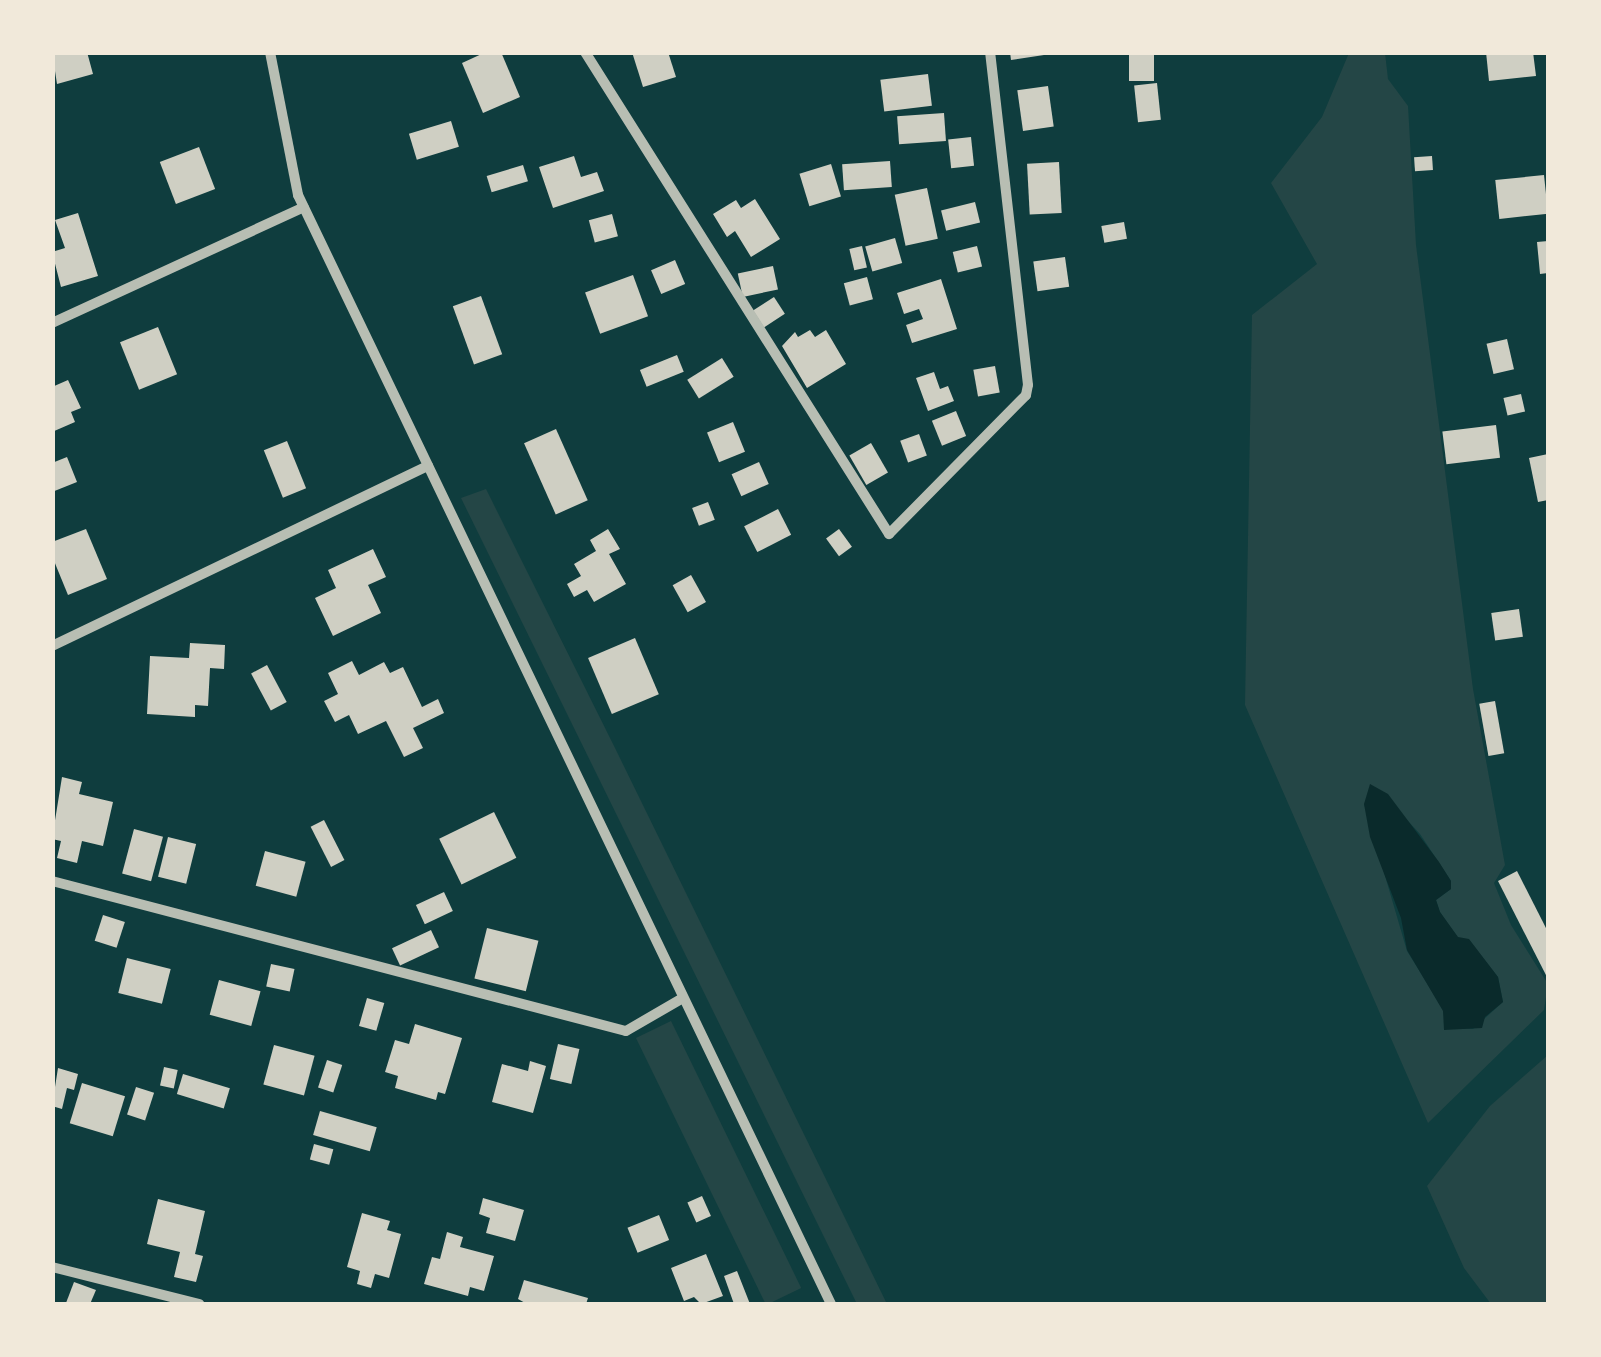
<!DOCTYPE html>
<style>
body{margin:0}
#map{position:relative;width:1601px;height:1357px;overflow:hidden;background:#0f3d3e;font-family:Arial,sans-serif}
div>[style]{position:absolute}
.green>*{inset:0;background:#244646;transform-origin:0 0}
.water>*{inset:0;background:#0a2a2b}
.building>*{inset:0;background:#cfcfc3;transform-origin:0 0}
.minor>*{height:10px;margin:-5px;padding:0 5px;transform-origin:5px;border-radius:5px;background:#b8beb3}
span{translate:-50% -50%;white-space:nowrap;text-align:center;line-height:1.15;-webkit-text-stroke:10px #f1e9da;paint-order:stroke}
.frame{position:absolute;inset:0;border:55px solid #f1e9da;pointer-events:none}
</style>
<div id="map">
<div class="green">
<div style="clip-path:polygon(evenodd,1349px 53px,1385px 53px,1388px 79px,1408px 106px,1416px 245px,1473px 689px,1505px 865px,1494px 883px,1511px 925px,1548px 984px,1544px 1010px,1428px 1123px,1245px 705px,1252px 315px,1317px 264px,1271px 183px,1322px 117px,1349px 53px,1364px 804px,1405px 818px,1420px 834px,1451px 881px,1451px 889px,1436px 900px,1440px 912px,1458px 938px,1469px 940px,1498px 977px,1503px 1002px,1473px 1029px,1455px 1028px,1407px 951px,1364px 804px)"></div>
<div style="clip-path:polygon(486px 489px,615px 748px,887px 1304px,857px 1304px,461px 498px)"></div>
<div style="left:671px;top:1021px;width:297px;height:39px;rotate:64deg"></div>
<div style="clip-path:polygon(1548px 1055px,1548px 1304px,1491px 1304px,1464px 1268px,1427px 1186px,1490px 1106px)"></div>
</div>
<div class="water">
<div style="clip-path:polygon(1370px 784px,1388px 794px,1439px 862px,1451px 881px,1451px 889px,1436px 900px,1440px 912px,1458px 937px,1469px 939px,1498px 977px,1503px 1002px,1485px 1017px,1482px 1028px,1444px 1030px,1443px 1011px,1407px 950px,1401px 918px,1370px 837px,1364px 804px)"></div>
</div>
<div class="building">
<div style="clip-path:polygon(52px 52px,87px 52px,93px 74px,57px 84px)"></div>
<div style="clip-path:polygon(486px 52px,501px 52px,520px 97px,483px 113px,462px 63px)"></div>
<div style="clip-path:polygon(632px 52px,668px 52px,676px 77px,643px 87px)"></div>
<div style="clip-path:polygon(1010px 52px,1044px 52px,1044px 55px,1011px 60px)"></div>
<div style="left:1129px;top:52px;width:25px;height:29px"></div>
<div style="clip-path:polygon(1486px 52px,1533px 52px,1536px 76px,1489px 81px)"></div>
<div style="left:928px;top:74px;width:32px;height:48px;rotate:83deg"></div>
<div style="left:1157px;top:83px;width:37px;height:23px;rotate:84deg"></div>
<div style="left:1048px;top:86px;width:41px;height:31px;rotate:82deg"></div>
<div style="left:944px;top:113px;width:28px;height:47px;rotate:86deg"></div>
<div style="left:451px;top:121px;width:27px;height:44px;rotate:73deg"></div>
<div style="left:971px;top:137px;width:29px;height:23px;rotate:84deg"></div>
<div style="left:199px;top:147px;width:45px;height:42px;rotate:69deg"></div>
<div style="clip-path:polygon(574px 156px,581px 177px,597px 172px,604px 191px,553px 208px,539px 167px)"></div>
<div style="left:1432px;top:156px;width:14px;height:18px;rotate:86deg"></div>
<div style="left:890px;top:161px;width:26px;height:48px;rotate:86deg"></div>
<div style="left:1059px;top:162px;width:51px;height:32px;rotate:87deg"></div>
<div style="left:831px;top:164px;width:34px;height:33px;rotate:73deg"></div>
<div style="left:523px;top:165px;width:17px;height:38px;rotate:73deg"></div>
<div style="left:1544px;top:175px;width:39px;height:49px;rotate:84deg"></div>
<div style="left:927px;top:188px;width:52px;height:33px;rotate:78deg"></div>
<div style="clip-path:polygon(755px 199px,780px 239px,751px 257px,735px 231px,727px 237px,713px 214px,736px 200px,741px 208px)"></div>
<div style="left:975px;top:202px;width:21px;height:35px;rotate:76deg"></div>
<div style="clip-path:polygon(78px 213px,98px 276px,61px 287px,52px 252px,65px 248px,55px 220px)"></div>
<div style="left:612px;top:214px;width:23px;height:24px;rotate:75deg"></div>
<div style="left:1124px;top:222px;width:17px;height:23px;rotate:80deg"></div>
<div style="left:895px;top:238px;width:26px;height:31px;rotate:74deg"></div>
<div style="clip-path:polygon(1548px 241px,1548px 273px,1540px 274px,1537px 242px)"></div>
<div style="left:862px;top:246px;width:22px;height:13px;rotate:77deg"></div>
<div style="left:977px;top:246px;width:21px;height:25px;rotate:76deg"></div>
<div style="left:1065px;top:257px;width:30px;height:32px;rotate:82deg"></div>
<div style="left:675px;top:260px;width:26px;height:26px;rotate:67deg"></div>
<div style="left:773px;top:266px;width:24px;height:36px;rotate:78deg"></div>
<div style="left:633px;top:275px;width:44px;height:51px;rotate:70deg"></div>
<div style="left:867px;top:277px;width:23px;height:24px;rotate:75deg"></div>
<div style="clip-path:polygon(941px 279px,957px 329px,912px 343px,906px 325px,923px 319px,919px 309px,904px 314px,897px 293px)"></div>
<div style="left:481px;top:296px;width:62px;height:30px;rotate:70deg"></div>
<div style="left:774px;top:297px;width:20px;height:25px;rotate:57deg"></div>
<div style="left:158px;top:327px;width:51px;height:41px;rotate:68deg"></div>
<div style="clip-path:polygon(810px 330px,815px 337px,826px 330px,846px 364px,807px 388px,782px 346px,795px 332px,798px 337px)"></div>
<div style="left:1507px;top:339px;width:31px;height:21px;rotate:77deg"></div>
<div style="left:677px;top:355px;width:18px;height:40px;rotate:68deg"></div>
<div style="left:722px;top:358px;width:22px;height:41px;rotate:58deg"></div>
<div style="left:995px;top:366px;width:27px;height:22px;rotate:80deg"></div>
<div style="clip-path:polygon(934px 372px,940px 389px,948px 386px,954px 401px,928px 411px,916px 378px)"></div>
<div style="clip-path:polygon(68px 380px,81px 408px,71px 412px,75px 422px,52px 432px,52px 387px)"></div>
<div style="left:1521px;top:394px;width:18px;height:18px;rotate:77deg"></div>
<div style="left:956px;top:411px;width:27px;height:26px;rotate:68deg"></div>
<div style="left:733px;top:422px;width:32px;height:28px;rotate:68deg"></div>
<div style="left:1496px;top:425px;width:33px;height:54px;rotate:83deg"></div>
<div style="left:556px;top:429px;width:78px;height:35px;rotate:66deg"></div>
<div style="left:919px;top:434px;width:23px;height:20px;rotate:70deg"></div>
<div style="left:287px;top:441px;width:51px;height:25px;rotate:68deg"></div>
<div style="left:871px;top:443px;width:34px;height:25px;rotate:60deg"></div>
<div style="clip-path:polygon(1548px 454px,1548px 500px,1538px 502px,1529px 458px)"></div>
<div style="clip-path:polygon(67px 457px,77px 482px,52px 492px,52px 463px)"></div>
<div style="left:759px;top:462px;width:24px;height:30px;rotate:66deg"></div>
<div style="left:708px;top:502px;width:19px;height:17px;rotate:69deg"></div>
<div style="left:778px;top:509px;width:29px;height:38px;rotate:63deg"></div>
<div style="clip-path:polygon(86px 529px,107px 579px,68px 595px,52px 556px,52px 542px)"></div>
<div style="clip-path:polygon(608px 529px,620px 549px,609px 554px,626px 584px,594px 602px,587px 590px,574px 597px,567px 584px,581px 576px,574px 564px,596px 551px,590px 540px)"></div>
<div style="left:839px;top:529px;width:22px;height:16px;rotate:54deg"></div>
<div style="clip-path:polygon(373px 549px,386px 577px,368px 585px,381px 613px,333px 636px,315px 598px,336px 588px,328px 570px)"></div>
<div style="left:691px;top:575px;width:31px;height:21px;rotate:61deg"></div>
<div style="left:1519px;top:609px;width:28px;height:28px;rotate:82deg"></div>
<div style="left:635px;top:638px;width:61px;height:51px;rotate:67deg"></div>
<div style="clip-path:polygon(190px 643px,225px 645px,224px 669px,210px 668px,208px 706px,195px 705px,195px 717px,147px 714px,150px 656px,189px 658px)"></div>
<div style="clip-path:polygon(352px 661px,359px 675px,384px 662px,390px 673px,403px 667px,422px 707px,438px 699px,444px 713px,413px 728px,423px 748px,404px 757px,386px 721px,358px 734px,349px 715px,335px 722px,324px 701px,338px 694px,328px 673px)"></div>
<div style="left:267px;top:665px;width:42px;height:18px;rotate:62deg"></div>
<div style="left:1495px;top:701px;width:53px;height:16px;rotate:80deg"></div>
<div style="clip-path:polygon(62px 777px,82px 782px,79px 794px,113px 802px,103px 846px,82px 841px,77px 863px,57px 858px,61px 841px,52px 839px)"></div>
<div style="left:494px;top:812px;width:51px;height:61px;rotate:64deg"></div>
<div style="left:324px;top:820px;width:45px;height:15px;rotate:63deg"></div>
<div style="left:134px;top:829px;width:30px;height:46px;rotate:15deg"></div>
<div style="left:168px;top:837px;width:29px;height:41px;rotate:14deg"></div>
<div style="left:265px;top:851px;width:42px;height:36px;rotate:15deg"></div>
<div style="clip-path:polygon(1517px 871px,1548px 932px,1548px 979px,1498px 881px)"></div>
<div style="left:444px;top:892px;width:21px;height:31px;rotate:65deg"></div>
<div style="left:103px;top:915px;width:23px;height:27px;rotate:18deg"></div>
<div style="left:487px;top:928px;width:53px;height:52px;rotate:14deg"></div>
<div style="left:431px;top:930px;width:19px;height:43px;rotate:65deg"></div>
<div style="left:127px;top:958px;width:45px;height:36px;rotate:14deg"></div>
<div style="left:271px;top:964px;width:24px;height:23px;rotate:12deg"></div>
<div style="left:219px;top:980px;width:43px;height:36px;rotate:15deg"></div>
<div style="left:367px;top:998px;width:18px;height:29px;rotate:16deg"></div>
<div style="clip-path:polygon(415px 1024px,462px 1038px,445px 1094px,438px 1092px,436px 1100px,395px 1088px,398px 1076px,385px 1072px,395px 1040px,409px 1044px)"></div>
<div style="left:558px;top:1044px;width:22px;height:36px;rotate:13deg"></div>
<div style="left:274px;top:1045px;width:42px;height:41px;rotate:15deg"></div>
<div style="left:327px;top:1060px;width:16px;height:29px;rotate:18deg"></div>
<div style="clip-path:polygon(530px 1061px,546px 1066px,533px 1113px,492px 1102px,502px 1064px,528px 1071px)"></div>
<div style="left:164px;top:1067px;width:14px;height:19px;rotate:12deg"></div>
<div style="clip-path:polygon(58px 1068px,78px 1074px,74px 1090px,67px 1088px,62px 1109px,52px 1106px)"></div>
<div style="left:183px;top:1074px;width:49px;height:21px;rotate:17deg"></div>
<div style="left:82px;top:1083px;width:45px;height:42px;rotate:17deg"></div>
<div style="left:136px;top:1087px;width:19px;height:29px;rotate:18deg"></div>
<div style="left:320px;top:1111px;width:59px;height:25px;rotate:16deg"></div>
<div style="left:314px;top:1144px;width:20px;height:16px;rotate:15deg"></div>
<div style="left:702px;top:1196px;width:22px;height:16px;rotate:66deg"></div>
<div style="clip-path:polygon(483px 1198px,524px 1210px,515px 1241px,486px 1233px,490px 1218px,479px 1214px)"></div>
<div style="clip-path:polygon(158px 1199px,205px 1211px,195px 1254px,203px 1256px,196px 1282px,174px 1277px,180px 1252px,147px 1244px)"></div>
<div style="clip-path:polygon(362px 1213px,390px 1221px,387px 1230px,401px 1234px,389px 1278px,375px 1274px,371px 1288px,357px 1284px,360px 1271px,347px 1267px)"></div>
<div style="left:659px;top:1215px;width:27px;height:34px;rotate:68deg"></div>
<div style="clip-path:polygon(447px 1232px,463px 1237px,460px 1247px,494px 1256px,484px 1291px,470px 1287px,468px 1296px,424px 1284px,432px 1257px,440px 1259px)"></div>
<div style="clip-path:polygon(706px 1254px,723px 1296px,701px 1304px,694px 1297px,684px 1301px,671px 1268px)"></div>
<div style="clip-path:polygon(737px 1271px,750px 1304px,734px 1304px,724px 1276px)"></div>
<div style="clip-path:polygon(524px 1280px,588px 1298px,586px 1304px,527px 1304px,518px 1299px)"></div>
<div style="clip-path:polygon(74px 1282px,96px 1290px,90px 1304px,66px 1303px)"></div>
</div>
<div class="minor">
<div style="left:270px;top:52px;width:146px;rotate:78.9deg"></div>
<div style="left:298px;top:195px;width:1230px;rotate:64.33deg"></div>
<div style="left:585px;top:52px;width:570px;rotate:57.76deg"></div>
<div style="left:889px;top:534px;width:195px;rotate:-45.4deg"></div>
<div style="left:1026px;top:395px;width:10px;rotate:-79deg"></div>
<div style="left:1028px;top:385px;width:335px;rotate:-96.5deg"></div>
<div style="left:52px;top:323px;width:277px;rotate:-24.7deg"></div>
<div style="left:52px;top:646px;width:417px;rotate:-25.6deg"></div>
<div style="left:52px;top:881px;width:593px;rotate:14.65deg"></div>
<div style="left:626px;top:1031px;width:66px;rotate:-30.1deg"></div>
<div style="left:52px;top:1267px;width:152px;rotate:14.1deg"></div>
</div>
<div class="frame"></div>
</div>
